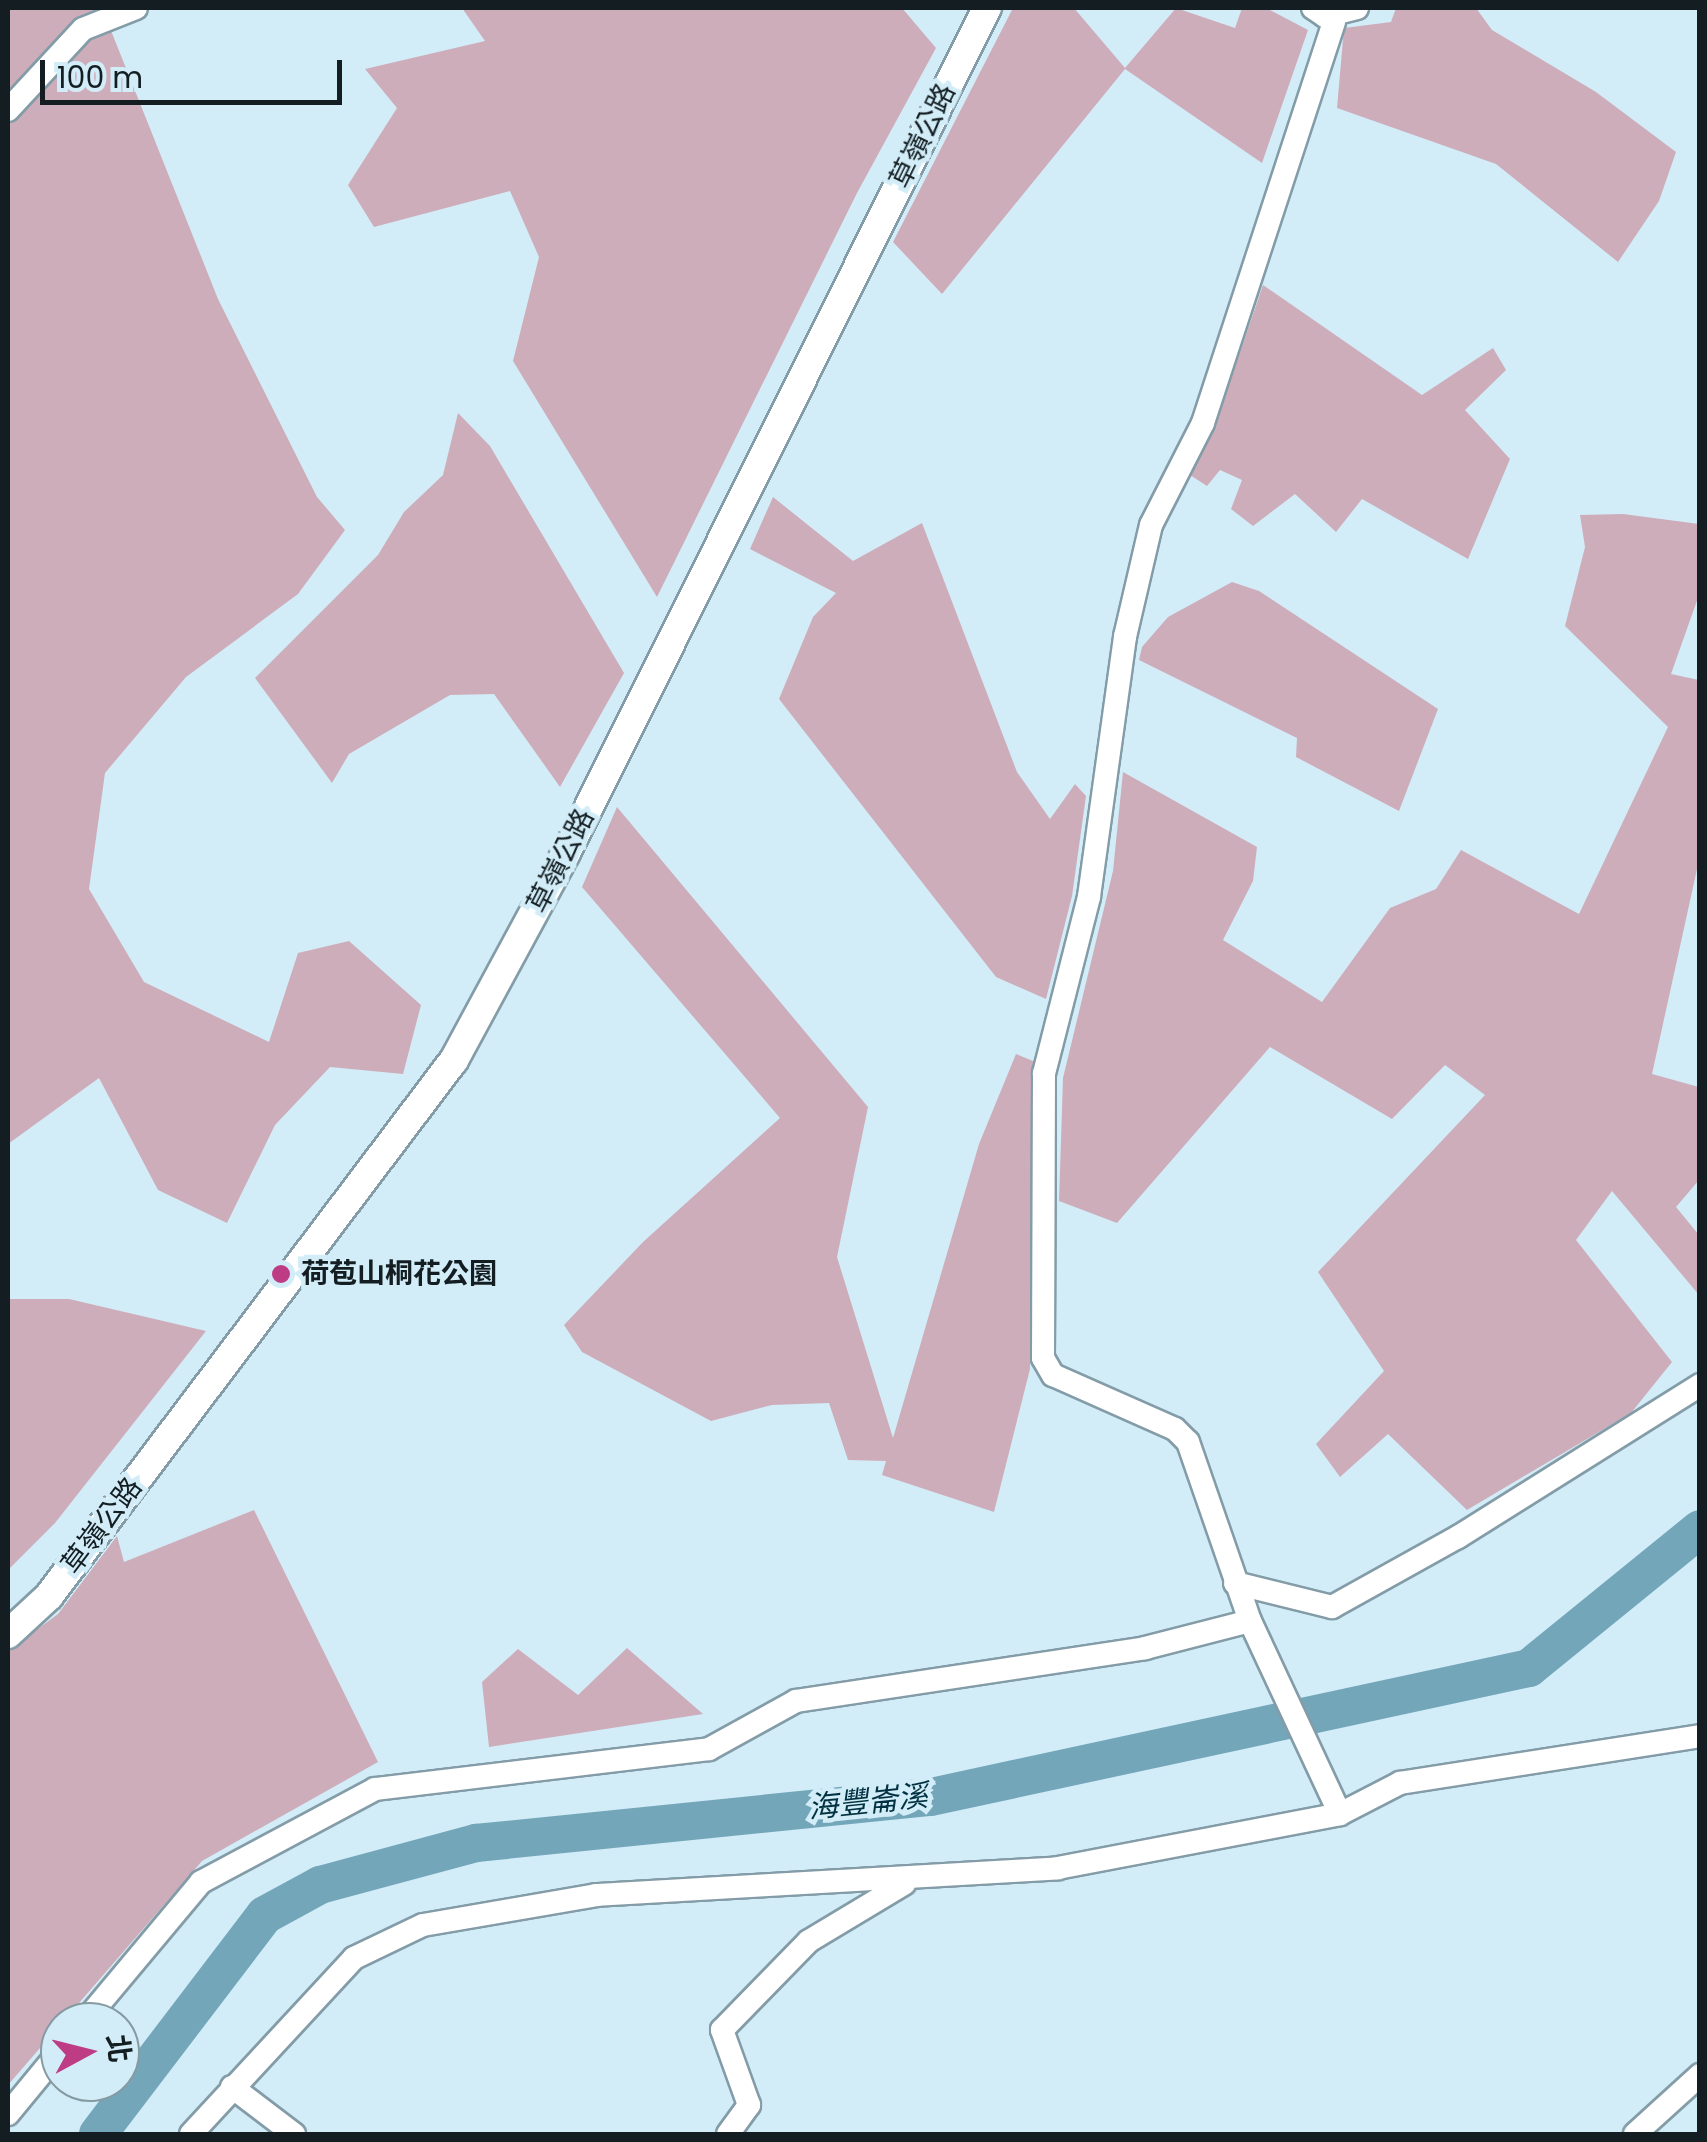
<!DOCTYPE html>
<meta charset="utf-8">
<style>
body{margin:0}
#map{position:relative;width:1707px;height:2142px;overflow:hidden;background:#d2edf8;font-family:Poppins,"Noto Sans TC",sans-serif}
div>[style]{position:absolute}
.green>*{inset:0;background:#ceadbb}
.river>*{height:38px;margin:-19px;padding:0 19px;transform-origin:19px;border-radius:19px;background:#74a6ba}
.roads{filter:drop-shadow(2px 0 #839ca7) drop-shadow(-2px 0 #839ca7) drop-shadow(0 2px #839ca7) drop-shadow(0 -2px #839ca7)}
.minor>*{height:22px;margin:-11px;padding:0 11px;transform-origin:11px;border-radius:11px;background:#fff}
.major>*{height:28px;margin:-14px;padding:0 14px;transform-origin:14px;border-radius:14px;background:#fff}
.dots>*{width:28px;height:28px;translate:-50% -50%;box-sizing:border-box;border:5px solid #d2edf8;border-radius:50%}
span{translate:-50% -50%;white-space:nowrap;text-align:center;line-height:1.15;-webkit-text-stroke:9px #d2edf8;paint-order:stroke}
.street-label{font-size:28px;color:#141e22}
.poi-label{font-size:28px;color:#141e22;font-weight:700}
.left{translate:0 -50%;text-align:left}
.water-label{font-size:30px;color:#023241;font-style:italic}
.frame{position:absolute;inset:0;border:10px solid #141e22;pointer-events:none}
.north{position:absolute;left:40px;top:2002px;width:100px;height:100px;box-sizing:border-box;background:#d2edf8;border:2px solid #869aa2;border-radius:50%;rotate:83deg;font-size:28px;font-weight:700;line-height:40px;text-align:center;color:#141e22}
.north::after{content:'';display:block;margin:auto;width:35px;height:45px;background:#be3c84;clip-path:polygon(50% 0,100% 100%,50% 72%,0 100%)}
.scale{position:absolute;left:40px;top:60px;width:302px;height:45px;box-sizing:border-box;border:5px solid #141e22;border-top:0;padding-left:12px;font-size:30px;line-height:35px;white-space:nowrap;color:#141e22;-webkit-text-stroke:8px #d2edf8;paint-order:stroke}
</style>
<div id="map">
<div class="green">
<div style="clip-path:polygon(8px 8px,102px 8px,218px 299px,317px 497px,345px 530px,298px 594px,186px 677px,105px 773px,89px 889px,144px 982px,269px 1042px,298px 953px,349px 941px,421px 1005px,403px 1074px,330px 1067px,275px 1125px,227px 1223px,158px 1190px,99px 1078px,8px 1144px)"></div>
<div style="clip-path:polygon(462px 8px,902px 8px,936px 48px,857px 193px,657px 597px,513px 361px,539px 257px,510px 191px,374px 227px,348px 185px,397px 108px,365px 69px,485px 41px)"></div>
<div style="clip-path:polygon(1013px 8px,1074px 8px,1125px 68px,1176px 8px,1235px 28px,1242px 8px,1266px 8px,1308px 30px,1262px 163px,1125px 69px,942px 294px,893px 242px)"></div>
<div style="clip-path:polygon(1396px 8px,1476px 8px,1492px 30px,1596px 92px,1676px 152px,1659px 201px,1618px 262px,1496px 164px,1337px 108px,1344px 28px,1391px 22px)"></div>
<div style="clip-path:polygon(1263px 285px,1422px 395px,1493px 348px,1506px 370px,1465px 410px,1510px 459px,1468px 559px,1362px 499px,1336px 532px,1295px 494px,1253px 526px,1231px 509px,1242px 480px,1220px 470px,1207px 486px,1190px 475px,1213px 432px)"></div>
<div style="clip-path:polygon(458px 413px,490px 446px,624px 673px,560px 787px,494px 694px,450px 695px,349px 754px,332px 783px,255px 678px,378px 555px,404px 512px,443px 475px)"></div>
<div style="clip-path:polygon(773px 497px,853px 561px,922px 523px,1017px 772px,1050px 819px,1075px 784px,1086px 796px,1072px 896px,1046px 999px,996px 977px,779px 699px,813px 617px,836px 593px,750px 549px)"></div>
<div style="clip-path:polygon(1623px 514px,1699px 524px,1699px 595px,1671px 674px,1699px 680px,1699px 860px,1652px 1074px,1699px 1087px,1699px 1180px,1676px 1207px,1699px 1235px,1699px 1295px,1612px 1191px,1576px 1240px,1672px 1362px,1631px 1413px,1467px 1510px,1388px 1434px,1340px 1477px,1316px 1444px,1384px 1371px,1318px 1272px,1485px 1095px,1445px 1065px,1392px 1119px,1270px 1047px,1117px 1223px,1059px 1201px,1063px 1078px,1113px 871px,1123px 772px,1257px 847px,1253px 881px,1223px 940px,1322px 1002px,1390px 908px,1436px 889px,1461px 850px,1579px 914px,1668px 727px,1565px 626px,1585px 547px,1580px 515px)"></div>
<div style="clip-path:polygon(1232px 582px,1259px 591px,1438px 709px,1399px 811px,1296px 757px,1297px 738px,1139px 660px,1142px 647px,1168px 617px)"></div>
<div style="clip-path:polygon(617px 807px,868px 1107px,837px 1257px,893px 1438px,979px 1144px,1016px 1054px,1033px 1061px,1030px 1369px,994px 1512px,882px 1475px,886px 1461px,848px 1460px,829px 1403px,772px 1405px,711px 1421px,582px 1352px,564px 1325px,643px 1242px,780px 1118px,582px 887px)"></div>
<div style="clip-path:polygon(8px 1299px,69px 1299px,206px 1331px,55px 1523px,8px 1570px)"></div>
<div style="clip-path:polygon(254px 1510px,378px 1762px,202px 1861px,8px 2085px,8px 1651px,58px 1614px,117px 1536px,124px 1562px)"></div>
<div style="clip-path:polygon(627px 1648px,703px 1714px,489px 1747px,482px 1682px,518px 1649px,578px 1695px)"></div>
</div>
<div class="river">
<div style="left:98px;top:2134px;width:275px;rotate:-52.7deg"></div>
<div style="left:265px;top:1915px;width:63px;rotate:-28.6deg"></div>
<div style="left:320px;top:1885px;width:162px;rotate:-15.1deg"></div>
<div style="left:476px;top:1843px;width:457px;rotate:-5.8deg"></div>
<div style="left:931px;top:1797px;width:612px;rotate:-12.17deg"></div>
<div style="left:1529px;top:1668px;width:220px;rotate:-39.1deg"></div>
</div>
<div class="roads">
<div class="minor">
<div style="left:1313px;top:8px;width:25px;rotate:34deg"></div>
<div style="left:1334px;top:22px;width:422px;rotate:108.1deg"></div>
<div style="left:1203px;top:423px;width:114px;rotate:117deg"></div>
<div style="left:1151px;top:525px;width:115px;rotate:103.1deg"></div>
<div style="left:1125px;top:637px;width:262px;rotate:97.9deg"></div>
<div style="left:1089px;top:897px;width:182px;rotate:104.3deg"></div>
<div style="left:1044px;top:1073px;width:285px;rotate:90.2deg"></div>
<div style="left:1043px;top:1358px;width:20px;rotate:60deg"></div>
<div style="left:1053px;top:1375px;width:133px;rotate:23.9deg"></div>
<div style="left:1175px;top:1429px;width:18px;rotate:45deg"></div>
<div style="left:1188px;top:1442px;width:189px;rotate:70.9deg"></div>
<div style="left:1250px;top:1621px;width:213px;rotate:65deg"></div>
<div style="left:1325px;top:16px;width:33px;rotate:-14deg"></div>
<div style="left:8px;top:110px;width:110px;rotate:-47.2deg"></div>
<div style="left:83px;top:29px;width:57px;rotate:-21.6deg"></div>
<div style="left:1235px;top:1583px;width:100px;rotate:13.9deg"></div>
<div style="left:1332px;top:1607px;width:144px;rotate:-29.1deg"></div>
<div style="left:1458px;top:1537px;width:286px;rotate:-32.1deg"></div>
<div style="left:84px;top:2022px;width:182px;rotate:-50.1deg"></div>
<div style="left:201px;top:1882px;width:197px;rotate:-28.1deg"></div>
<div style="left:375px;top:1789px;width:336px;rotate:-6.8deg"></div>
<div style="left:709px;top:1749px;width:99px;rotate:-28.9deg"></div>
<div style="left:796px;top:1701px;width:353px;rotate:-8.6deg"></div>
<div style="left:1145px;top:1648px;width:108px;rotate:-14.4deg"></div>
<div style="left:232px;top:2087px;width:78px;rotate:37.2deg"></div>
<div style="left:8px;top:2114px;width:82px;rotate:-50.5deg"></div>
<div style="left:191px;top:2134px;width:240px;rotate:-47.2deg"></div>
<div style="left:354px;top:1958px;width:76px;rotate:-25.6deg"></div>
<div style="left:423px;top:1925px;width:176px;rotate:-9.8deg"></div>
<div style="left:596px;top:1895px;width:463px;rotate:-3.3deg"></div>
<div style="left:1058px;top:1868px;width:287px;rotate:-10.8deg"></div>
<div style="left:1340px;top:1814px;width:68px;rotate:-27.3deg"></div>
<div style="left:1400px;top:1783px;width:304px;rotate:-8.9deg"></div>
<div style="left:728px;top:2134px;width:36px;rotate:-54deg"></div>
<div style="left:749px;top:2105px;width:80px;rotate:-109.8deg"></div>
<div style="left:722px;top:2030px;width:124px;rotate:-45.7deg"></div>
<div style="left:809px;top:1941px;width:111px;rotate:-31deg"></div>
<div style="left:1635px;top:2134px;width:88px;rotate:-42.2deg"></div>
</div>
<div class="major">
<div style="left:8px;top:1634px;width:56px;rotate:-42.8deg"></div>
<div style="left:49px;top:1596px;width:672px;rotate:-52.93deg"></div>
<div style="left:454px;top:1060px;width:235px;rotate:-61.6deg"></div>
<div style="left:566px;top:853px;width:944px;rotate:-63.52deg"></div>
</div>
</div>
<div class="dots">
<div style="left:281px;top:1274px;background:#be3c84"></div>
</div>
<div class="street-label">
<span style="left:923px;top:136px;rotate:-64deg">草嶺公路</span>
<span style="left:561px;top:861px;rotate:-63deg">草嶺公路</span>
<span style="left:102px;top:1526px;rotate:-53deg">草嶺公路</span>
</div>
<div class="poi-label">
<span class="left" style="left:301px;top:1274px">荷苞山桐花公園</span>
</div>
<div class="water-label">
<span style="left:868px;top:1802px;rotate:-6deg">海豐崙溪</span>
</div>
<div class="frame"></div>
<div class="north">北</div>
<div class="scale">100 m</div>
</div>
